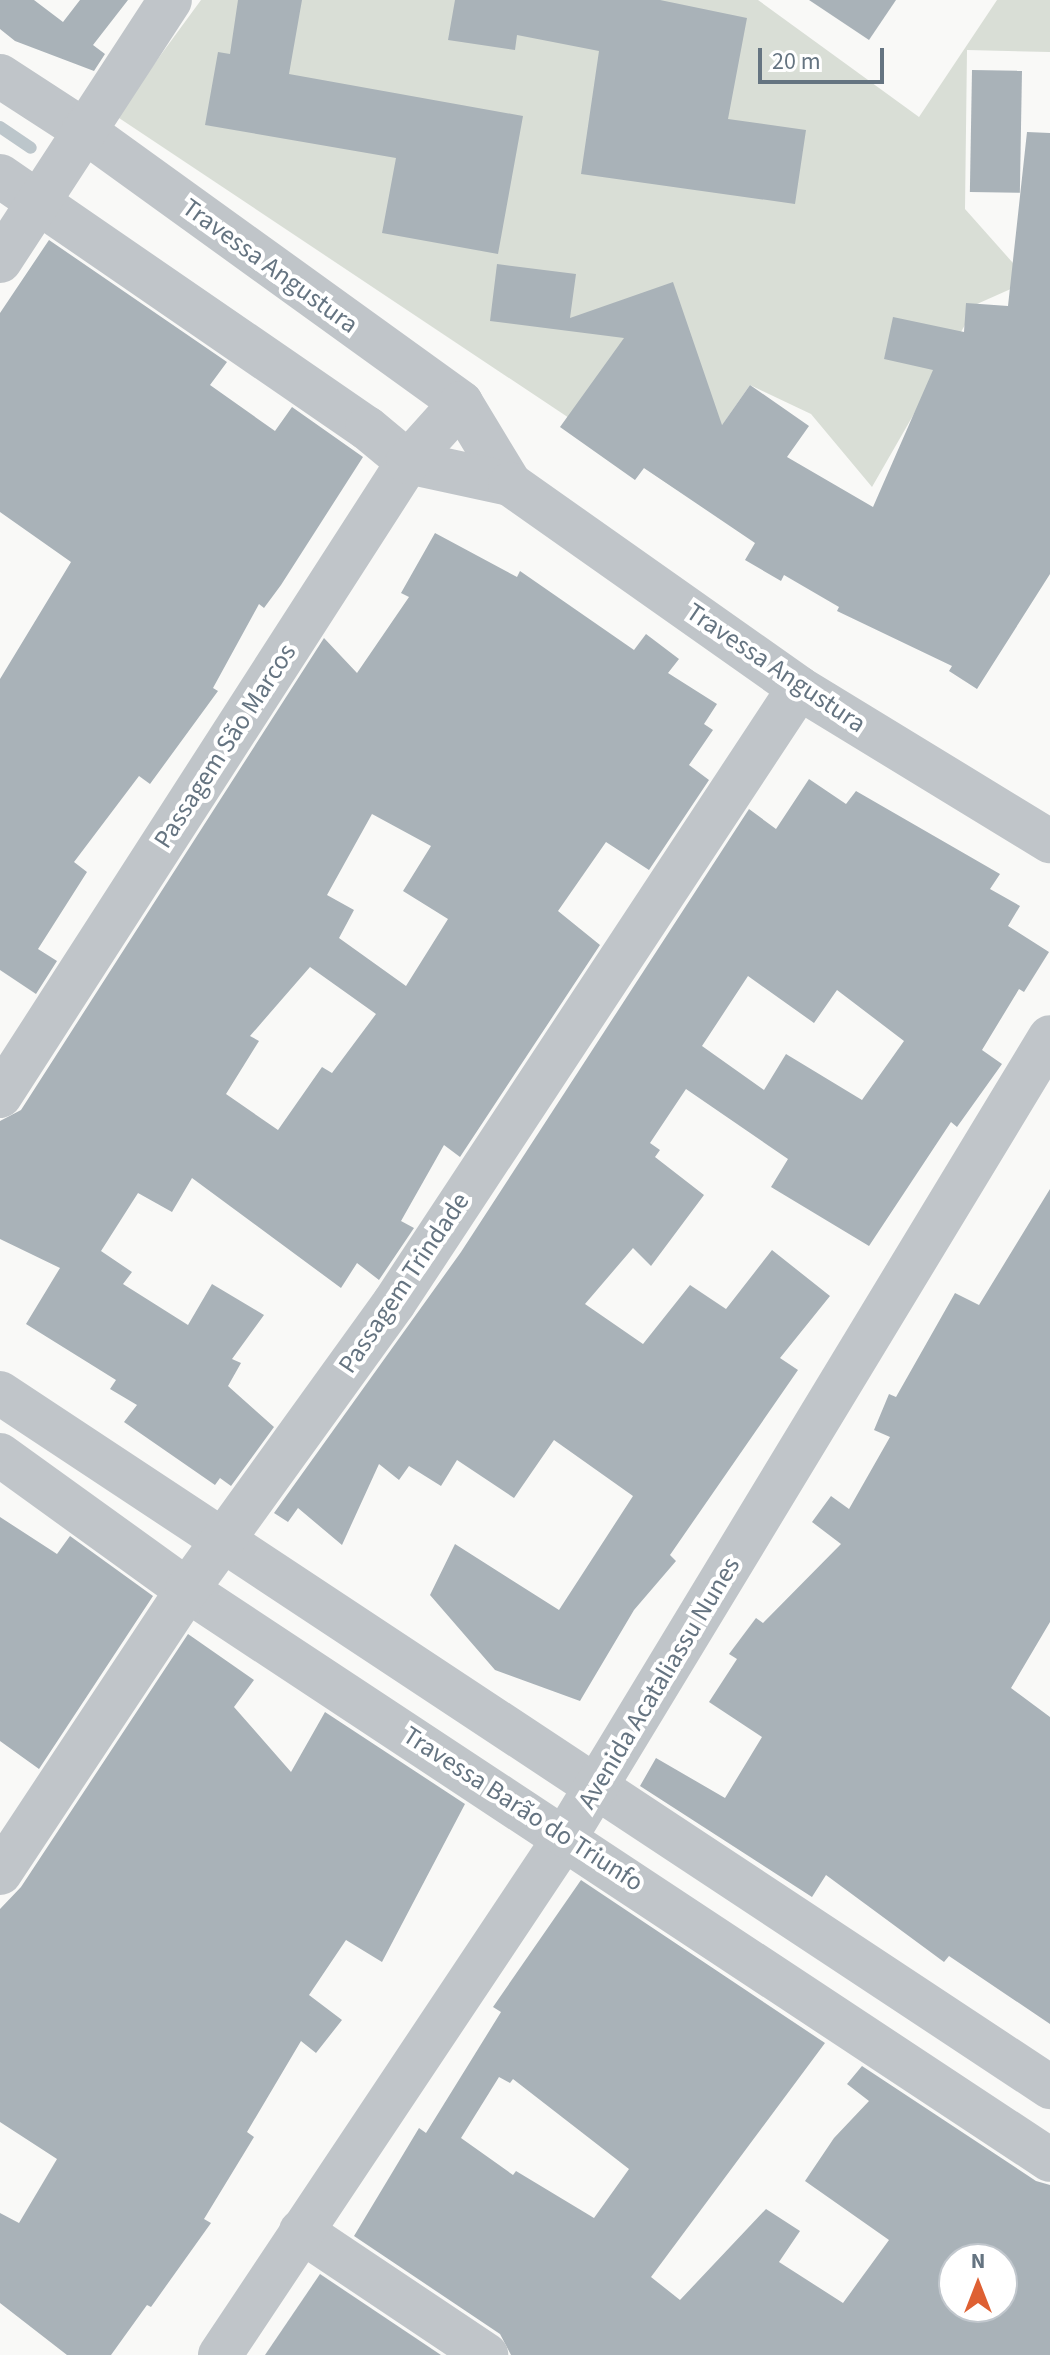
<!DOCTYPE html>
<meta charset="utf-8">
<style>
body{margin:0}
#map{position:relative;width:1050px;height:2355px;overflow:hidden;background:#f9f9f7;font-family:"Source Sans 3",sans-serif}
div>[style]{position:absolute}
.green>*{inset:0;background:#d9ded6}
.stream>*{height:12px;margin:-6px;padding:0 6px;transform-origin:6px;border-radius:6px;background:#bcc6cb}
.building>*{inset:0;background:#a9b2b8;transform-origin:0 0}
.minor>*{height:44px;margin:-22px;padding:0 22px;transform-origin:22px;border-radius:22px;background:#c0c5c9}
span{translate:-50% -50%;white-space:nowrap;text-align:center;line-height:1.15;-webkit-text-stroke:8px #fff;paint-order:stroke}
.street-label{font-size:26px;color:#657481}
.north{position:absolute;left:938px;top:2243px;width:80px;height:80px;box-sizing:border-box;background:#fff;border:2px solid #c1c7cd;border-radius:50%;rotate:0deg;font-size:22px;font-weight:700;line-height:32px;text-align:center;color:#657481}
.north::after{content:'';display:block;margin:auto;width:28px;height:36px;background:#de6033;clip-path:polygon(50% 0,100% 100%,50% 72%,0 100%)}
.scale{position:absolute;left:758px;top:48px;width:126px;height:36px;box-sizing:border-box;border:4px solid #657481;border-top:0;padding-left:10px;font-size:24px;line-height:28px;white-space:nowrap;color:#657481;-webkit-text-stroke:6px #fff;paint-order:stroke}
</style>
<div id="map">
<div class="green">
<div style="clip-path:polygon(201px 0,758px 0,919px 117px,997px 0,1050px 0,1050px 52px,967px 50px,965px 209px,1029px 281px,977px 304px,872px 487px,811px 414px,750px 385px,677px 490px,116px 116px)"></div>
</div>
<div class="stream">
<div style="left:0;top:127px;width:37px;rotate:34deg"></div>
</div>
<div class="building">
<div style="clip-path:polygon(0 0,34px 0,63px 22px,80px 0,128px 0,93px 45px,105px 54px,94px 71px,15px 41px,0 29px)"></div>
<div style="clip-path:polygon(238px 0,302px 0,289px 74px,523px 116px,498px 254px,382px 233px,396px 158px,205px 125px,218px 52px,230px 54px)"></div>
<div style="clip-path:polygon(455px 0,660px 0,747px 18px,728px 119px,806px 130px,795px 204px,581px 174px,599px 51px,517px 35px,515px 50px,448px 40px)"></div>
<div style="clip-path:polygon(809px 0,896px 0,869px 40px)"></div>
<div style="left:972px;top:70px;width:50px;height:122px;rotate:1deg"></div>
<div style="clip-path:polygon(1027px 132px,1050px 133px,1050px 574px,977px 689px,949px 671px,952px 666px,837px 611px,839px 607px,784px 575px,781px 581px,745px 560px,755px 543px,644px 468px,635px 480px,560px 427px,624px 338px,490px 321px,497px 264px,576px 274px,570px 318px,673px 282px,722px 425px,750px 385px,809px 426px,787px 457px,873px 507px,933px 370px,884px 359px,893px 317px,964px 332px,966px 303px,1008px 306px)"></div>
<div style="clip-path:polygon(49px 240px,227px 362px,210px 385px,275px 431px,292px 407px,363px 457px,281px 585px,264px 608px,259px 604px,213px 688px,218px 691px,150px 784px,139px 776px,74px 862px,87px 872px,38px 949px,57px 961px,36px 994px,0 970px,0 679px,71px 562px,0 512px,0 313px)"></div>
<div style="clip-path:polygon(evenodd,435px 533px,517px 577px,520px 571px,634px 650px,646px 634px,679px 659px,668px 673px,717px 704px,704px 724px,713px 730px,689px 765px,709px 780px,649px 870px,606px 842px,558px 911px,600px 945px,460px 1157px,444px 1145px,401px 1221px,414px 1228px,379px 1280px,357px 1263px,341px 1288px,192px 1178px,172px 1212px,138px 1193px,101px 1251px,132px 1272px,123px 1284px,188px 1325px,212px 1284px,264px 1315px,232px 1359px,241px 1363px,228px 1386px,274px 1427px,231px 1486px,220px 1478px,215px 1485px,124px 1422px,137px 1405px,110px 1389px,116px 1380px,26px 1324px,60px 1268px,0 1239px,0 1121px,21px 1110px,324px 638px,357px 673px,409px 597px,401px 593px,435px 533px,372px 814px,431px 846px,403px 891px,448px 919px,406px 986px,339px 938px,354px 910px,327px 895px,372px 814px,435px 533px,310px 967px,376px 1014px,332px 1073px,322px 1067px,278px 1130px,226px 1094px,259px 1041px,250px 1036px,310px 967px)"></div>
<div style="clip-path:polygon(evenodd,809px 779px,846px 804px,856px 791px,1000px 874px,990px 889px,1020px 906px,1008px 926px,1049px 952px,1024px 992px,1019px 989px,982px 1050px,1002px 1064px,957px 1127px,951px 1122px,869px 1246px,771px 1187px,788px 1159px,686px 1089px,650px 1143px,660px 1150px,655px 1157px,704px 1195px,651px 1266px,633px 1248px,585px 1304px,643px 1344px,690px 1285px,726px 1309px,772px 1250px,830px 1296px,780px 1358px,798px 1370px,670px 1555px,676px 1561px,634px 1610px,580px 1701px,495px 1670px,430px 1595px,455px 1544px,559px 1610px,633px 1496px,554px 1440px,514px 1498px,457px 1460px,441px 1486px,409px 1466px,399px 1480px,379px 1464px,342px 1545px,298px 1508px,288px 1522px,274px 1513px,461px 1252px,749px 809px,776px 829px,809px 779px,748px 976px,814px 1023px,837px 990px,904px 1041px,862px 1100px,786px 1054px,764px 1090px,702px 1046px,748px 976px)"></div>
<div style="clip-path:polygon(1050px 1189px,1050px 1622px,1011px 1688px,1050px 1717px,1050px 2024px,949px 1956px,944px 1962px,826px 1875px,812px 1897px,640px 1786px,656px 1758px,725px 1798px,762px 1737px,709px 1702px,737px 1659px,729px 1654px,756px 1618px,763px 1623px,841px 1544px,812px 1522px,831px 1496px,849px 1509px,890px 1437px,874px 1430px,889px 1394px,896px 1397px,955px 1293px,979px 1305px)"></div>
<div style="clip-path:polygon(0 1517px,57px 1554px,70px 1536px,153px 1596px,39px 1769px,0 1741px)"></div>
<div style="clip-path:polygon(188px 1634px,254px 1680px,234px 1707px,291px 1772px,325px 1712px,465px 1804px,382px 1962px,346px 1940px,309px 1995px,342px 2020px,316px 2053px,301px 2041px,247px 2132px,254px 2137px,204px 2219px,211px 2223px,151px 2307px,147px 2305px,111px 2355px,67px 2355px,0 2303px,0 2213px,19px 2223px,57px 2159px,0 2122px,0 1909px,21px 1887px)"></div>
<div style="clip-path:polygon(evenodd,581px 1880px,825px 2043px,651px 2277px,680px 2300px,766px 2209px,800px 2231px,779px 2262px,843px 2303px,889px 2240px,805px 2181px,834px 2138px,869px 2101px,847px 2084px,862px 2066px,1036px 2181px,1050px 2185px,1050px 2355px,511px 2355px,500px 2334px,354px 2236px,419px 2128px,426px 2133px,501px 2012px,493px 2007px,581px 1880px,499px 2077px,510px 2083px,513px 2079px,629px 2169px,594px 2218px,516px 2171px,513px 2175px,461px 2138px,499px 2077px,581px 1880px,954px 2259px,1002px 2259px,1002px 2307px,954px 2307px,954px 2259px)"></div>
<div style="clip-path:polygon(320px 2274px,441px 2355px,265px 2355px)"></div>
</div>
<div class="minor">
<div style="left:0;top:76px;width:99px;rotate:33deg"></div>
<div style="left:83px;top:130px;width:466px;rotate:35.8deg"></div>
<div style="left:461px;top:403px;width:95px;rotate:58.8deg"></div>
<div style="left:0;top:176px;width:445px;rotate:34.5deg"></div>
<div style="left:367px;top:428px;width:53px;rotate:39.7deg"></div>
<div style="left:408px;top:462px;width:104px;rotate:12.2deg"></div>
<div style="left:510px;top:484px;width:354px;rotate:35.2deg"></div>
<div style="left:799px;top:688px;width:294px;rotate:31.4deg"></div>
<div style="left:0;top:261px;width:311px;rotate:-56.9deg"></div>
<div style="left:0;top:1096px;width:754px;rotate:-57.24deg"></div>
<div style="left:408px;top:462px;width:79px;rotate:-48.1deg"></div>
<div style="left:0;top:1393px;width:1259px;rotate:33.46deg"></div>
<div style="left:0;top:1455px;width:231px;rotate:35.8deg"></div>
<div style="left:187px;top:1590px;width:1034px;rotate:33.44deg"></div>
<div style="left:0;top:1873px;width:339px;rotate:-56.5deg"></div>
<div style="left:187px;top:1590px;width:354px;rotate:-54.2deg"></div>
<div style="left:394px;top:1303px;width:736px;rotate:-56.63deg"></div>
<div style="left:301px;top:2231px;width:223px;rotate:33.8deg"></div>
<div style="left:220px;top:2355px;width:624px;rotate:-56.31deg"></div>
<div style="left:566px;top:1836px;width:934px;rotate:-58.79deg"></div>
</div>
<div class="street-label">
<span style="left:270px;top:266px;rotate:36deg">Travessa Angustura</span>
<span style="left:776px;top:668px;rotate:34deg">Travessa Angustura</span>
<span style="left:225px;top:746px;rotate:-57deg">Passagem São Marcos</span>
<span style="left:404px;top:1283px;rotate:-56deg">Passagem Trindade</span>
<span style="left:659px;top:1683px;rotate:-59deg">Avenida Acataliassu Nunes</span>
<span style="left:523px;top:1809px;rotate:33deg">Travessa Barão do Triunfo</span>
</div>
<div class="north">N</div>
<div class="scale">20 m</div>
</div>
